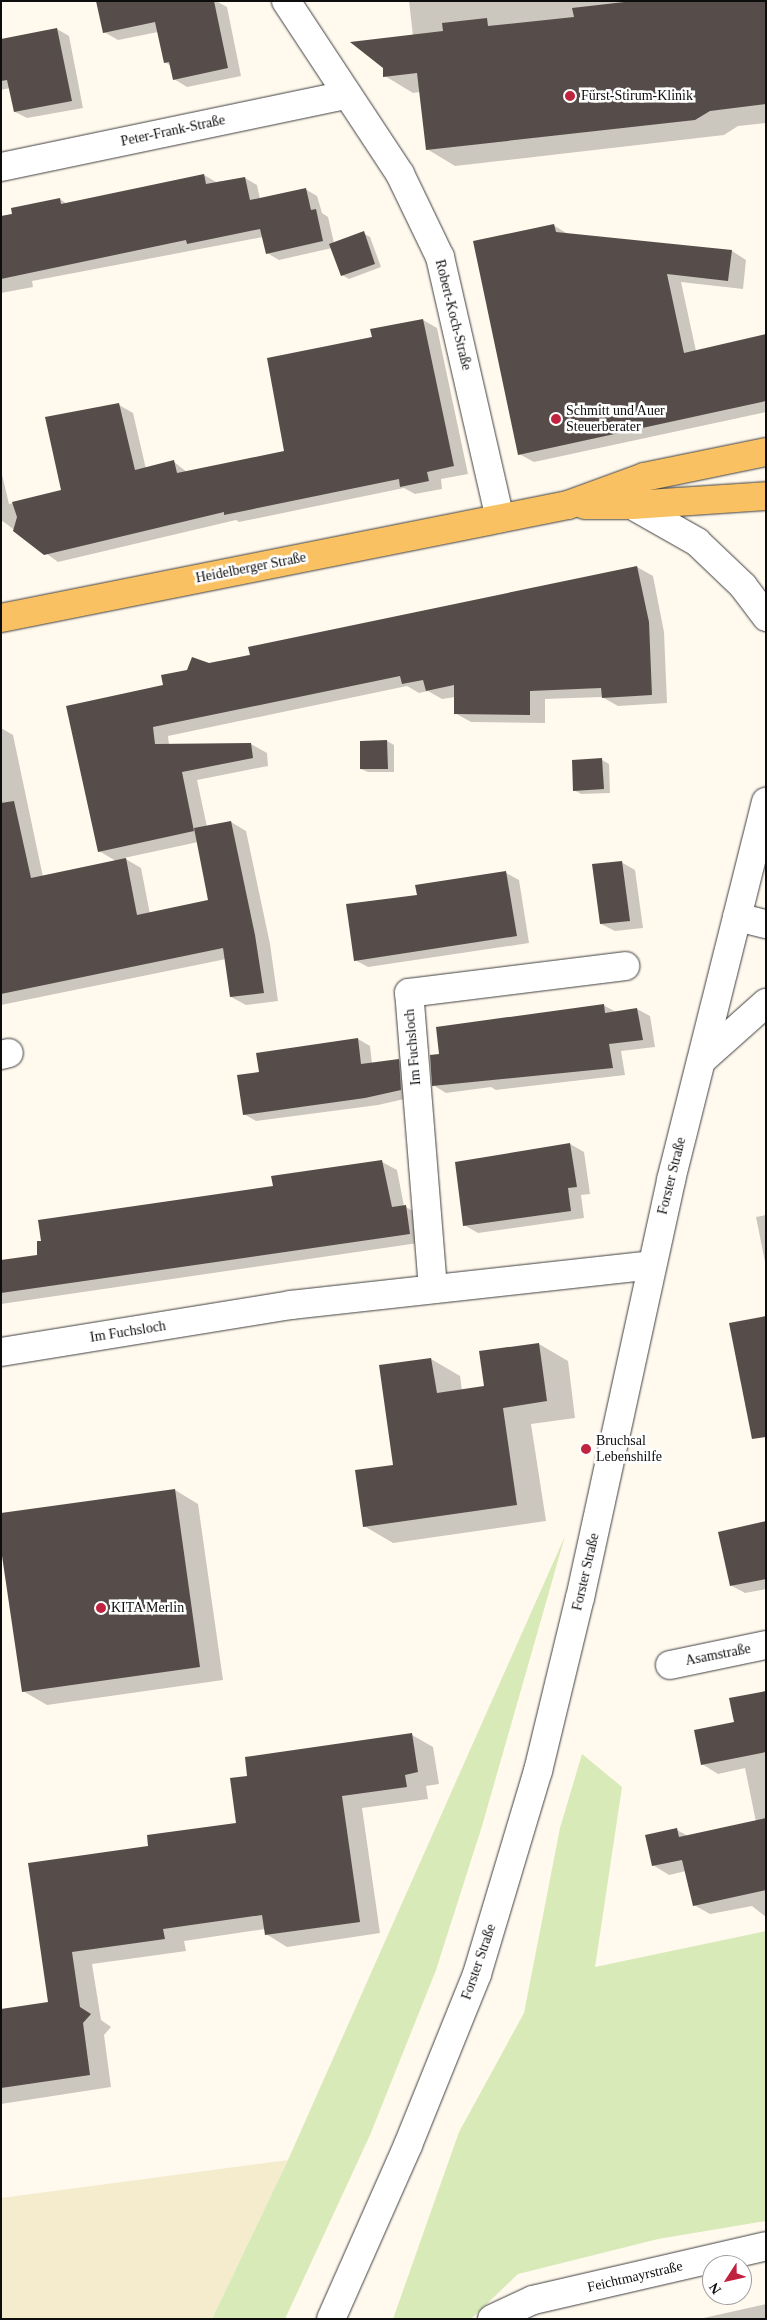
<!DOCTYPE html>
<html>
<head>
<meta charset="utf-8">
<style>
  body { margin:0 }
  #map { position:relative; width:767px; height:2320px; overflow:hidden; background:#fff9ee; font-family:"Times New Roman",serif }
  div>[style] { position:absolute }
  .farmland>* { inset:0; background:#f5ecce }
  .green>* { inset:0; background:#d8eab7 }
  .shadow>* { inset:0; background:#0003 }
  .building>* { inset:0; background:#564d4a }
  .roads { filter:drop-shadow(0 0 1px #404040) drop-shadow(0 0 1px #404040) }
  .minor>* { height:28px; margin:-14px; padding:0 14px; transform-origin:14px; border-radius:14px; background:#fff }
  .major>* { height:28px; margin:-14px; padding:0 14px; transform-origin:14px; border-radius:14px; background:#fac163 }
  .dots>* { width:14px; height:14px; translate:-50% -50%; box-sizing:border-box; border:2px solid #fff; border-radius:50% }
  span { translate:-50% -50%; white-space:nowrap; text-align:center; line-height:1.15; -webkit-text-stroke:5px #fff; paint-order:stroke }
  .poi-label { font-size:14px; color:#0d0d0d }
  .left { translate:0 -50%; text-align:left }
  .street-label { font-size:14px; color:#0d0d0d }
  .frame { position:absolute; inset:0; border:2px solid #0d0d0d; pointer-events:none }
  .north { position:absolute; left:702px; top:2255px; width:50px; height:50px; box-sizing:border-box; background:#fff; border:1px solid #9e9e9e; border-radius:50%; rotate:235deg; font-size:14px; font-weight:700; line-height:20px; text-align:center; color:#0d0d0d }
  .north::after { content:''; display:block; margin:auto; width:18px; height:22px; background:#c02340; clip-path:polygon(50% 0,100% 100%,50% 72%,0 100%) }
</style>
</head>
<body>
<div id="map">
  <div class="farmland">
    <div style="clip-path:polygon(288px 2160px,212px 2319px,1px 2319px,1px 2198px)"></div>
  </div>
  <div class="green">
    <div style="clip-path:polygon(565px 1536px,482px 1826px,436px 1970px,370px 2135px,285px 2319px,212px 2319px,288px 2160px)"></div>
    <div style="clip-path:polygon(582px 1754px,622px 1787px,595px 1967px,766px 1931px,766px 2221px,658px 2239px,518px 2274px,471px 2319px,393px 2319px,459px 2132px,524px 2013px,560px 1828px)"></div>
  </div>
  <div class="shadow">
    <div style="clip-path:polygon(204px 1px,216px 1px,227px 7px,241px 76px,187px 87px,174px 79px,171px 66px,165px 62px,158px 32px,118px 40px,104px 32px)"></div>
    <div style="clip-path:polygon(409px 1px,766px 1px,766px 123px,738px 126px,724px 135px,455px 166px,427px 149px,420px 92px,413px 93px,385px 76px,413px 36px)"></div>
    <div style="clip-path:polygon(57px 29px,69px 36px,83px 108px,27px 118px,15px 112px,10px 88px,1px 90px,1px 40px)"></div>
    <div style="clip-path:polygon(204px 175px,216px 182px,245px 178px,257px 185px,260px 199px,305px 189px,317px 196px,322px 213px,328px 217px,334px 243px,363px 233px,370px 237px,381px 267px,349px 279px,342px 275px,332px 248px,279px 260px,267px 253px,263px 237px,32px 281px,33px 287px,1px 293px,1px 217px,60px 199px,67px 204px)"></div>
    <div style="clip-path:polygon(553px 225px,568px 234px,732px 251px,746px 260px,743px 289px,681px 282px,696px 351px,766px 336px,766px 412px,534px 462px,519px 454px)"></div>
    <div style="clip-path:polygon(423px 320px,437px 328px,468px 474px,441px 479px,442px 489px,415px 494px,404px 488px,239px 522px,236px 520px,58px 562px,1px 520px,1px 470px,9px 504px,63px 491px,47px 418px,119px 405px,133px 413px,146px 469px,173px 461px,188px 473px,286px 452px,373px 338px)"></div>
    <div style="clip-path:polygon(evenodd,637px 567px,653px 576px,664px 632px,667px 703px,618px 706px,602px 697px,545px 699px,545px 723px,471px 722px,455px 713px,455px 697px,442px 699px,428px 691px,419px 693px,407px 686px,168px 736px,169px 745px,251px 744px,267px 753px,268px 766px,197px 780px,207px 827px,231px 822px,246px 831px,270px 944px,278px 1001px,246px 1005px,231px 997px,226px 959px,1px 1005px,1px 728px,13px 735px,43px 877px,116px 861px,99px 851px,165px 686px,209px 664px,637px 567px,198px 842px,209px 901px,150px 914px,141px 868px,124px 858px,198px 842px)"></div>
    <div style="clip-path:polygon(387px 741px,394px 745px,394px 772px,368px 772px,361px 769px)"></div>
    <div style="clip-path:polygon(602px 760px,609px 764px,610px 793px,581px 794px,574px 790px)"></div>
    <div style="clip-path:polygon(621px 862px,635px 870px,643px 928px,615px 931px,601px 924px)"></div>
    <div style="clip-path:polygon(506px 873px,519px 880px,529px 943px,368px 967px,355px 960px,418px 896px)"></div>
    <div style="clip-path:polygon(603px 1005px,616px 1012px,637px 1009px,650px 1016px,655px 1047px,621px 1051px,625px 1075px,496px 1090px,491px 1087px,446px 1093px,433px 1085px,441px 1055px)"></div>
    <div style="clip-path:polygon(358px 1039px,370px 1046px,372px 1064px,398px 1060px,410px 1067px,413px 1097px,378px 1105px,256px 1121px,244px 1114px,261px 1073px)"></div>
    <div style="clip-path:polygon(570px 1144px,584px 1152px,590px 1194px,581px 1195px,584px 1218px,478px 1233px,464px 1225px,456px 1163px)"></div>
    <div style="clip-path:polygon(382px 1162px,397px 1170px,404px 1206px,420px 1215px,425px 1242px,1px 1304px,1px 1261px,38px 1256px,274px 1187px)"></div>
    <div style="clip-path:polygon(766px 1215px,766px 1267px,756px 1217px)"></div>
    <div style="clip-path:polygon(539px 1344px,568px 1361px,575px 1418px,531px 1424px,546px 1521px,393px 1543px,364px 1526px,394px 1466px,431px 1359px,460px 1376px,462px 1391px,485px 1387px)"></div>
    <div style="clip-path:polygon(175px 1490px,198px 1504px,223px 1680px,47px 1705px,23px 1691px)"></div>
    <div style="clip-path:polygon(766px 1523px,766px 1589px,745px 1593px,732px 1586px)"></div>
    <div style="clip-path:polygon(766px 1692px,766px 1917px,752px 1906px,710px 1914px,694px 1905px,686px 1871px,669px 1875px,653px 1865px,677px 1830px,688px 1836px,756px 1822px,745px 1768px,718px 1774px,702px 1764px)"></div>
    <div style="clip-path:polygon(412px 1735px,433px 1747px,439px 1784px,426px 1786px,428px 1799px,362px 1808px,380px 1933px,287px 1947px,266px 1934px,265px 1929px,184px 1941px,186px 1951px,92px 1964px,101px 2020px,111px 2027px,104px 2035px,111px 2087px,1px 2104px,1px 2010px,49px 2003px,30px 1864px,150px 1848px,238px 1824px,249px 1777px)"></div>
    <div style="clip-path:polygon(766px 2304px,766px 2319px,699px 2319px)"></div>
  </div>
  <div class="building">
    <div style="clip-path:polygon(96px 1px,214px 1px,228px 68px,173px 80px,169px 62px,164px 63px,155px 22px,103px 33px)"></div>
    <div style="clip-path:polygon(633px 1px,766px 1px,766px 104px,710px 111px,695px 120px,426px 150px,417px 73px,383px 77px,383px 68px,350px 42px,443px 31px,442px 23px,487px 18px,488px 26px,574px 17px,572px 8px)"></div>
    <div style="clip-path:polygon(57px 28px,72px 101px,14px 112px,7px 80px,1px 81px,1px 39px)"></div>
    <div style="clip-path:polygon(204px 174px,206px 184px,245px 177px,250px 200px,306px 188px,311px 210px,316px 209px,323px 241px,266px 254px,260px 229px,187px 244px,186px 240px,1px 279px,1px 216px,12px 214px,11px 208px,60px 198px,61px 204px)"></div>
    <div style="clip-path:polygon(554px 224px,556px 232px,732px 250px,728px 281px,667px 274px,684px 353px,766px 334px,766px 401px,518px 455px,473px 241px)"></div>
    <div style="clip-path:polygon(364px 231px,375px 264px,341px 276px,329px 244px)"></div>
    <div style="clip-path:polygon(423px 319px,454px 466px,427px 472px,429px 481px,400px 487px,399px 479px,224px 515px,224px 512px,44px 555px,13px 531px,17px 517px,12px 502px,61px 490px,45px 417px,119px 403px,135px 470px,174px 460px,177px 473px,284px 451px,267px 358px,372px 337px,370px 329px)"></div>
    <div style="clip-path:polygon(637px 566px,649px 622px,652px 695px,602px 698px,601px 688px,530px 691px,530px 715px,454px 714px,454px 685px,426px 691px,423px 680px,402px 684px,400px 676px,153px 727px,155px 744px,251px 743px,253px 758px,182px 772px,194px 831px,98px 852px,66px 706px,163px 685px,161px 675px,187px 670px,192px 657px,209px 663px,250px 655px,248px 647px)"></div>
    <div style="clip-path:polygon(387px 740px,388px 769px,360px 769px,360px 741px)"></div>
    <div style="clip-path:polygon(602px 758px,604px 789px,573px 791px,572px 760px)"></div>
    <div style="clip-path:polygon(14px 801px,31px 878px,126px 858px,137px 915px,208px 900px,194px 828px,231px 821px,255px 935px,264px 993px,230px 997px,223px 948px,1px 994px,1px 803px)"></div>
    <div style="clip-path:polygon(622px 861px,630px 921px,600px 924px,592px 864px)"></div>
    <div style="clip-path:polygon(506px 871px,517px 936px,354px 961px,346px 904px,417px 895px,415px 885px)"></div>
    <div style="clip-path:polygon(604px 1004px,605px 1013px,637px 1008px,643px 1040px,609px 1044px,613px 1068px,432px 1086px,430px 1055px,439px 1054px,436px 1027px)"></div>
    <div style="clip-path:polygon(358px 1038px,361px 1064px,399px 1059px,401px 1090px,365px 1098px,243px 1115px,237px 1075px,259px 1072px,256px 1053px)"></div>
    <div style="clip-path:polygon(570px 1143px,577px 1187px,568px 1188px,571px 1211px,463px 1226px,455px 1162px)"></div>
    <div style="clip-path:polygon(382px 1160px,392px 1207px,406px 1205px,410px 1234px,1px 1293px,1px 1260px,37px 1255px,37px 1241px,41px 1241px,38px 1220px,273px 1186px,271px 1176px)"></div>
    <div style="clip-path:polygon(766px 1316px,766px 1437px,752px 1439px,729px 1323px)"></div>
    <div style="clip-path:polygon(539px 1343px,547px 1401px,503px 1408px,517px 1505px,363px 1527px,355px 1470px,393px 1465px,379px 1365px,431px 1358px,437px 1393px,484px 1386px,479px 1351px)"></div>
    <div style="clip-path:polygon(175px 1489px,200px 1667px,22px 1692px,1px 1549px,1px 1513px)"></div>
    <div style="clip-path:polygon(766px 1521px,766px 1579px,730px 1586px,718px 1532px)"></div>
    <div style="clip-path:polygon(766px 1691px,766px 1752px,701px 1765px,694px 1730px,734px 1722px,729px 1698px)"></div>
    <div style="clip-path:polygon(412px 1733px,418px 1772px,405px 1775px,407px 1787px,342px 1796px,360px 1922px,265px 1935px,262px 1915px,163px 1929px,165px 1939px,72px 1952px,80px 2007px,91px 2014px,83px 2023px,90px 2075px,1px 2088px,1px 2009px,48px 2002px,28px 1863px,148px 1846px,147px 1835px,236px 1823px,230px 1778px,247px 1776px,245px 1757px)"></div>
    <div style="clip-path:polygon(766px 1818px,766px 1890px,693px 1906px,682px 1860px,652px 1866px,645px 1835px,677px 1828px,679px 1837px)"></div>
  </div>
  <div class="roads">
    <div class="minor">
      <div style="left:286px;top:1px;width:207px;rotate:56.6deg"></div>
      <div style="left:400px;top:174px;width:92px;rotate:64.3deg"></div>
      <div style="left:440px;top:257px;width:268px;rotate:77.1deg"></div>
      <div style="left:1px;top:167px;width:351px;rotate:-11.8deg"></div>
      <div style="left:632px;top:505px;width:75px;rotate:29.6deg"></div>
      <div style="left:697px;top:542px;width:64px;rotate:43.7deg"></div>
      <div style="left:743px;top:586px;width:39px;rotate:53deg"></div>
      <div style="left:737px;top:917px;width:30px;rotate:14deg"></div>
      <div style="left:1px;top:1055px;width:8px;rotate:-14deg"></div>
      <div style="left:702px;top:1060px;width:86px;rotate:-41.7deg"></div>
      <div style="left:433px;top:1289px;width:297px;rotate:-94.6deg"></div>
      <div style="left:409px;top:993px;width:218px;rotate:-7.1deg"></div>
      <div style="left:1px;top:1352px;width:294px;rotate:-9.2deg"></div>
      <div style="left:291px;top:1305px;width:362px;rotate:-6.3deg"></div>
      <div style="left:670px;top:1665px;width:98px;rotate:-11.8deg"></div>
      <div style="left:331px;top:2319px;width:190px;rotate:-66.1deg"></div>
      <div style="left:408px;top:2145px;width:184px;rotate:-68deg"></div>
      <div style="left:477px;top:1974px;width:212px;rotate:-73.3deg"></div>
      <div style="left:538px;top:1771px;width:178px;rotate:-76.4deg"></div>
      <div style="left:580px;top:1598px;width:428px;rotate:-77.7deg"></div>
      <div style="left:671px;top:1180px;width:390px;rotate:-75.9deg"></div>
      <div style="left:492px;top:2319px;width:45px;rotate:-24.9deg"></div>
      <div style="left:533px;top:2300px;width:239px;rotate:-13deg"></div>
    </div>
    <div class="major">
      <div style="left:585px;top:505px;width:47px"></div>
      <div style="left:632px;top:505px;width:134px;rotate:-3.8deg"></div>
      <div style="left:1px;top:618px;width:578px;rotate:-11.27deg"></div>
      <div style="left:568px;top:505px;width:81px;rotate:-20.2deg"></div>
      <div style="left:644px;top:477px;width:125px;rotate:-11.6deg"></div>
    </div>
  </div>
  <div class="dots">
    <div style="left:570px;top:96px;background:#c02340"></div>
    <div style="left:556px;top:419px;background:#c02340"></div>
    <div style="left:586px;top:1449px;background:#c02340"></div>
    <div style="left:101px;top:1608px;background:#c02340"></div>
  </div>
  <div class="poi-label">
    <span class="left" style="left:581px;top:96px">Fürst-Stirum-Klinik</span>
    <span class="left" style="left:566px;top:419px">Schmitt und Auer<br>Steuerberater</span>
    <span class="left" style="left:596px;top:1449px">Bruchsal<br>Lebenshilfe</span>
    <span class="left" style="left:111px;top:1608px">KITA Merlin</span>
  </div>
  <div class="street-label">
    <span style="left:173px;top:131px;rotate:-12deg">Peter-Frank-Straße</span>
    <span style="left:453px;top:315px;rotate:76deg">Robert-Koch-Straße</span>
    <span style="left:251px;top:568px;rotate:-11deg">Heidelberger Straße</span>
    <span style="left:413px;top:1047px;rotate:-95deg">Im Fuchsloch</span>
    <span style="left:672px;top:1176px;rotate:-76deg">Forster Straße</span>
    <span style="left:128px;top:1332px;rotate:-9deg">Im Fuchsloch</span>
    <span style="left:586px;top:1572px;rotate:-77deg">Forster Straße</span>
    <span style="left:718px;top:1655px;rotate:-11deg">Asamstraße</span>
    <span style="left:479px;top:1962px;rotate:-71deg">Forster Straße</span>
    <span style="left:635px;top:2277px;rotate:-13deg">Feichtmayrstraße</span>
  </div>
  <div class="frame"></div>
  <div class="north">N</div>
</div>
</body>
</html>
